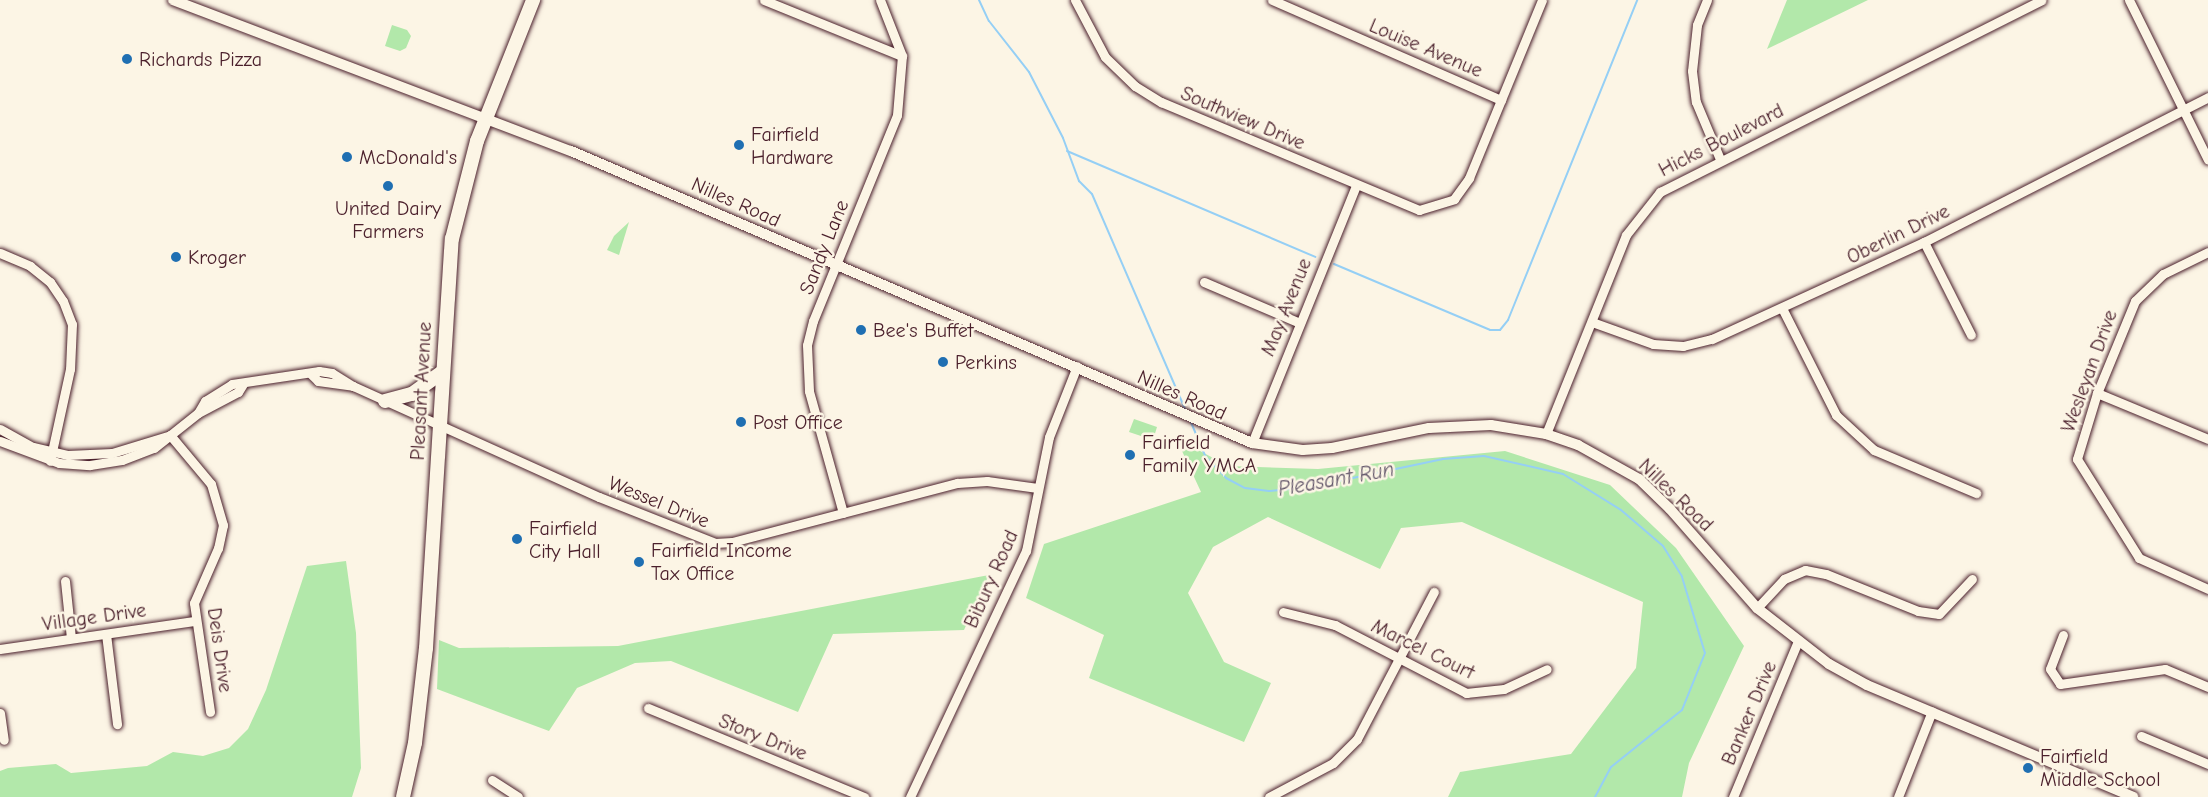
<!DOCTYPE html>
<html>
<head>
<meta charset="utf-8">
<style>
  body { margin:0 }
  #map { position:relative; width:2208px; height:797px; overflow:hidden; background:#fcf5e5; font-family:"Comic Neue",sans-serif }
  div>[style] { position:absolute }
  .green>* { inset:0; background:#b2e8aa }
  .stream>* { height:2px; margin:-1px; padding:0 1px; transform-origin:1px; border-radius:1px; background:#95cff5 }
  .roads { filter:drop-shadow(0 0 2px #4a1f2b) drop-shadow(0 0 2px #4a1f2b) }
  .minor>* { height:9px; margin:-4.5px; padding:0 4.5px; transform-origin:4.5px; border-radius:4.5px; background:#fcf5e5 }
  .tertiary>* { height:10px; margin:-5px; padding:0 5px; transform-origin:5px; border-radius:5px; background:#fcf5e5 }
  .primary>* { height:14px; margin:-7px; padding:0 7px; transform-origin:7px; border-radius:7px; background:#fcf5e5 }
  .dots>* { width:16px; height:16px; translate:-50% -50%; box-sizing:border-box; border:3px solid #fcf5e5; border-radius:50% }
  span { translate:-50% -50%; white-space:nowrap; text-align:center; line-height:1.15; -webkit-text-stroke:5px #fcf5e5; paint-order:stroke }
  .street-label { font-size:20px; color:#4a1f2b }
  .poi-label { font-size:20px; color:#4a1f2b }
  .left { translate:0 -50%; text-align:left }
  .water-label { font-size:21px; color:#605468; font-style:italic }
</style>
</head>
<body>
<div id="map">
  <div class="green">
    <div style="clip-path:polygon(1787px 0,1868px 0,1767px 49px)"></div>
    <div style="clip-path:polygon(392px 25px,407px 30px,411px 36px,406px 48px,400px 51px,385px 46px)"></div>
    <div style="clip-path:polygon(629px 222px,619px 255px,607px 250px,614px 236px)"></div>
    <div style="clip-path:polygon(1134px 419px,1157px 427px,1153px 440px,1129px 432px)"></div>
    <div style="clip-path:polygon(1176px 438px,1228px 466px,1318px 469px,1505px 451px,1610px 485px,1676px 548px,1744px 646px,1689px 763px,1682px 797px,1448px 797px,1460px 772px,1571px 754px,1636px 668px,1643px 602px,1462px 522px,1401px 528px,1380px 569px,1268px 517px,1213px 547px,1188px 593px,1224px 662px,1271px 683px,1244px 742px,1089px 678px,1104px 635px,1026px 598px,1044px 544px,1201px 492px)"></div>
    <div style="clip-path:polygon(346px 561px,356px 633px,361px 768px,352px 797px,0 797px,0 771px,8px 768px,56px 764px,71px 773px,147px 766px,173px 752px,203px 756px,229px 748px,248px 729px,266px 690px,307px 566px)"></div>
    <div style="clip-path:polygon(989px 575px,964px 630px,833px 634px,798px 712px,671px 661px,635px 663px,577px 688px,549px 731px,437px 689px,439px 640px,459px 648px,618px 646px)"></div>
  </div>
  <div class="stream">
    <div style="left:979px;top:0;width:23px;rotate:65deg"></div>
    <div style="left:989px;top:21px;width:65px;rotate:51.9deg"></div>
    <div style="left:1029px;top:72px;width:74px;rotate:62.7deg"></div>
    <div style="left:1063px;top:138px;width:46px;rotate:69.6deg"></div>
    <div style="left:1079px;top:181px;width:18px;rotate:45deg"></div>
    <div style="left:1092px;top:194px;width:234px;rotate:66.6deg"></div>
    <div style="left:1067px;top:151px;width:270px;rotate:23.1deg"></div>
    <div style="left:1334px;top:264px;width:169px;rotate:22.9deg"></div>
    <div style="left:1490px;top:330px;width:10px"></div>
    <div style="left:1500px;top:330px;width:13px;rotate:-51deg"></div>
    <div style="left:1508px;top:320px;width:345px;rotate:-68deg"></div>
    <div style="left:1190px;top:420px;width:39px;rotate:67deg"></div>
    <div style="left:1205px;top:456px;width:30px;rotate:46deg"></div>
    <div style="left:1226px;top:478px;width:21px;rotate:28deg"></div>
    <div style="left:1245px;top:488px;width:24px;rotate:7deg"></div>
    <div style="left:1269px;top:491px;width:41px;rotate:-5.6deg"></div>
    <div style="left:1310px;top:487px;width:136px;rotate:-11.9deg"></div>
    <div style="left:1443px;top:459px;width:41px;rotate:-4.2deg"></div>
    <div style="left:1484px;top:456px;width:81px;rotate:12.8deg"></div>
    <div style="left:1563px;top:474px;width:68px;rotate:31.8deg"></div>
    <div style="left:1621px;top:510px;width:55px;rotate:40.6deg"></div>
    <div style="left:1663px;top:546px;width:36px;rotate:58deg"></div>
    <div style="left:1682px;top:577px;width:79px;rotate:73.2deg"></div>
    <div style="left:1705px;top:653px;width:61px;rotate:112deg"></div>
    <div style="left:1682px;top:710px;width:91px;rotate:141.2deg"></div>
    <div style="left:1611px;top:767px;width:34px;rotate:118deg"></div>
  </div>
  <div class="roads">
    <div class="minor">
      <div style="left:764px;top:0;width:149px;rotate:22.1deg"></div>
      <div style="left:1075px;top:0;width:64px;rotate:62.2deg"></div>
      <div style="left:1105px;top:57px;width:42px;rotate:44deg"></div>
      <div style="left:1135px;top:86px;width:31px;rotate:32deg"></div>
      <div style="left:1161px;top:102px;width:280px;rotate:22.7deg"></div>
      <div style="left:1419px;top:210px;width:37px;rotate:-17deg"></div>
      <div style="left:1454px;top:199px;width:26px;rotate:-54deg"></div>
      <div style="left:1469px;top:178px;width:192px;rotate:-67.7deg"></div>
      <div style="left:1272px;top:0;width:250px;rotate:23.6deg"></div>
      <div style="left:1707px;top:0;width:27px;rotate:112deg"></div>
      <div style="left:1697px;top:25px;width:46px;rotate:96.2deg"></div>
      <div style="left:1692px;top:71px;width:31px;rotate:83deg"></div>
      <div style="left:1696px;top:102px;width:62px;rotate:67.2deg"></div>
      <div style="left:2129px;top:0;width:178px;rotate:63.7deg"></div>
      <div style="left:1924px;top:242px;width:104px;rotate:63.2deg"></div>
      <div style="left:2208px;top:252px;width:50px;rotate:153.9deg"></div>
      <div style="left:2163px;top:274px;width:39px;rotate:136deg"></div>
      <div style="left:2135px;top:301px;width:100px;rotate:112.4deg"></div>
      <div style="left:2097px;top:393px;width:69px;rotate:106.9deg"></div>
      <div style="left:2077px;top:459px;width:117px;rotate:57.9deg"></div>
      <div style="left:2139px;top:558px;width:76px;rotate:24.2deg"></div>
      <div style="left:0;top:253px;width:33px;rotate:23deg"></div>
      <div style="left:30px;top:266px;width:26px;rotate:39deg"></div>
      <div style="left:50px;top:282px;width:23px;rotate:56deg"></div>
      <div style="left:63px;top:301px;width:25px;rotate:69deg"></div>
      <div style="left:72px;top:324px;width:45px;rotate:92.5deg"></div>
      <div style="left:70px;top:369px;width:94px;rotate:102.3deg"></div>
      <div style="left:1204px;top:282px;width:102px;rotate:23.1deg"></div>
      <div style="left:1783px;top:310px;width:118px;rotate:63.2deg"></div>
      <div style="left:1836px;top:415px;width:52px;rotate:42.6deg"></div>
      <div style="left:1874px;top:450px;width:111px;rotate:22.9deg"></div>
      <div style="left:1592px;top:322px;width:65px;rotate:19.8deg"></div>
      <div style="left:1653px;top:344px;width:30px;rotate:4deg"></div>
      <div style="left:1683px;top:346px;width:30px;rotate:-14deg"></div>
      <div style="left:1712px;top:339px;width:233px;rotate:-24.6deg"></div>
      <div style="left:1924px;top:242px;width:319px;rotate:-27deg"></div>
      <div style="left:311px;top:374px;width:10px;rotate:45deg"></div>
      <div style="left:318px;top:381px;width:35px;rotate:8deg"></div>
      <div style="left:2097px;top:393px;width:120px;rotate:22.5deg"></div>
      <div style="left:198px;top:413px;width:14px;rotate:-60deg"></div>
      <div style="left:205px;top:401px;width:32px;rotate:-32deg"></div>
      <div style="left:232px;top:384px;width:88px;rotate:-8.5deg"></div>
      <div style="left:319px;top:371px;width:13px;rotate:9deg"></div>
      <div style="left:332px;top:373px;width:25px;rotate:32deg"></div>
      <div style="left:353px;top:386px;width:270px;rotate:24.3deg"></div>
      <div style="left:599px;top:497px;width:125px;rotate:21.6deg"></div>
      <div style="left:715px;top:543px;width:17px;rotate:-3deg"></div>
      <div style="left:732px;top:542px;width:233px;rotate:-14.7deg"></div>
      <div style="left:957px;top:483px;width:30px;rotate:-4deg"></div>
      <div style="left:987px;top:481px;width:51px;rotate:7.8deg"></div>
      <div style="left:0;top:429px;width:38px;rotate:29deg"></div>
      <div style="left:33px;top:447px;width:36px;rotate:13deg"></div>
      <div style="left:68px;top:455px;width:44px;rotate:-2.6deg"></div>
      <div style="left:112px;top:453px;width:59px;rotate:-16.9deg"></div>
      <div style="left:1546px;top:434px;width:214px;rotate:-68.1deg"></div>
      <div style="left:1626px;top:235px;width:55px;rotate:-51.7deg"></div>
      <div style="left:1660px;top:192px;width:427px;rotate:-26.7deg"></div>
      <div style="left:170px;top:435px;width:64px;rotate:50.1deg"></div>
      <div style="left:211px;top:484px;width:43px;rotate:73.7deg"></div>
      <div style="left:223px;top:525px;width:24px;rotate:102deg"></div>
      <div style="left:218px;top:548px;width:60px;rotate:113.6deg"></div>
      <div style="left:194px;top:603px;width:110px;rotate:81.6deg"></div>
      <div style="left:0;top:441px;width:63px;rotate:20.4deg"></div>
      <div style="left:59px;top:463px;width:31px;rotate:4deg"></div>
      <div style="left:90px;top:465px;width:32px;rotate:-9deg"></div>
      <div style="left:122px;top:460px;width:34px;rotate:-21deg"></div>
      <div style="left:154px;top:448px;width:56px;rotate:-38.5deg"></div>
      <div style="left:198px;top:413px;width:45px;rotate:-27.7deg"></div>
      <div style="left:238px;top:392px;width:9px;rotate:-58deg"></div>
      <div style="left:1252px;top:443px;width:277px;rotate:-68deg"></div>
      <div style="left:843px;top:513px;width:127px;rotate:-105.6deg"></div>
      <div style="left:809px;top:391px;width:46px;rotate:-92.5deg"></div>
      <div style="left:807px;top:345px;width:25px;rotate:-76deg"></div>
      <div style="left:813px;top:321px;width:222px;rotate:-67.8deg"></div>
      <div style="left:897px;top:115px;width:59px;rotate:-85.2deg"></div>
      <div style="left:902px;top:56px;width:60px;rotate:-111.4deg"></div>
      <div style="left:65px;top:581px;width:57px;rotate:84deg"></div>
      <div style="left:1757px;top:608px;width:40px;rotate:-47deg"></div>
      <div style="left:1784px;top:579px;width:23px;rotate:-23deg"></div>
      <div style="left:1805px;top:570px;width:21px;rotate:11deg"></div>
      <div style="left:1826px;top:574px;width:99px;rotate:21.9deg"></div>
      <div style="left:1918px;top:611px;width:21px;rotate:8deg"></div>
      <div style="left:1939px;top:614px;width:48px;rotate:-46.7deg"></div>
      <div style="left:1283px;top:612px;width:54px;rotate:14deg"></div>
      <div style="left:1335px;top:625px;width:148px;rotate:27.4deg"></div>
      <div style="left:1466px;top:693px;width:38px;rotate:-6deg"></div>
      <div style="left:1504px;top:689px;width:47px;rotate:-24.9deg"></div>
      <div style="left:106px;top:634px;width:91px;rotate:83deg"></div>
      <div style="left:2063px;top:635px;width:36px;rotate:111deg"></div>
      <div style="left:2050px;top:669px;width:18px;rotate:56deg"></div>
      <div style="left:2060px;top:684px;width:106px;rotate:-8.1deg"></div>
      <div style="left:2165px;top:669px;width:47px;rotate:22.7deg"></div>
      <div style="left:0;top:649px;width:196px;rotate:-8.2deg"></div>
      <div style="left:648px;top:708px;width:234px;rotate:22.4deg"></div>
      <div style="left:0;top:713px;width:27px;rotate:82deg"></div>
      <div style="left:2141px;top:736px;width:73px;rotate:22.7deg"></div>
      <div style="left:492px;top:780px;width:31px;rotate:33deg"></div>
      <div style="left:910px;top:797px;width:272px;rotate:-64.8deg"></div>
      <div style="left:1026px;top:551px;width:116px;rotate:-78.6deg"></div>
      <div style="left:1049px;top:437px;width:76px;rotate:-68.5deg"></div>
      <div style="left:1269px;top:797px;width:72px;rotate:-28deg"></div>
      <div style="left:1333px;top:763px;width:34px;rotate:-45deg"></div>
      <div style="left:1357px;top:739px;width:166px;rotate:-62.4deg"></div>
      <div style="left:1733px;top:797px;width:167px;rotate:-67.4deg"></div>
      <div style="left:1898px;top:797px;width:92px;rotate:-68.4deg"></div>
    </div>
    <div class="tertiary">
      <div style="left:173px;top:0;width:426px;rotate:20.8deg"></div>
      <div style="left:571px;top:151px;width:741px;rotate:23.21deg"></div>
      <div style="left:1252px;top:443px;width:51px;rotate:7.8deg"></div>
      <div style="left:1303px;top:450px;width:29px;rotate:-4deg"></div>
      <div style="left:1332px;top:448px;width:99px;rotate:-11.7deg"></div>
      <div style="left:1429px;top:428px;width:62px;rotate:-2.8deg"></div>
      <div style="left:1491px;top:425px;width:56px;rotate:9.3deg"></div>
      <div style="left:1546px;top:434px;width:34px;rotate:19deg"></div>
      <div style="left:1578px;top:445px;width:70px;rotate:29.1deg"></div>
      <div style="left:1639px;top:479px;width:43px;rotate:44.1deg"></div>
      <div style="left:1670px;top:509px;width:132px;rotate:48.7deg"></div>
      <div style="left:1757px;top:608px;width:91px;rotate:37.9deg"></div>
      <div style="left:1829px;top:664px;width:43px;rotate:28.9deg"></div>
      <div style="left:1867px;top:685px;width:289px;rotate:22.8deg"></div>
    </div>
    <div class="primary">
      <div style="left:385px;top:401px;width:28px;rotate:-15deg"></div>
      <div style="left:412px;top:394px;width:37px;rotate:-36deg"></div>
      <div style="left:403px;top:797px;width:55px;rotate:-77.5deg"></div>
      <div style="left:415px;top:743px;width:96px;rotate:-83.4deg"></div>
      <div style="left:426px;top:648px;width:410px;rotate:-86.4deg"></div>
      <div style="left:452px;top:239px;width:101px;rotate:-75.7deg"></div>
      <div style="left:477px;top:141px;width:152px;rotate:-68.3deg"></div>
    </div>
  </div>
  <div class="dots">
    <div style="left:127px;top:59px;background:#1f6fb2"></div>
    <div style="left:739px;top:145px;background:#1f6fb2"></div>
    <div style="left:347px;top:157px;background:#1f6fb2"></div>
    <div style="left:388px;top:186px;background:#1f6fb2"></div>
    <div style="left:176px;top:257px;background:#1f6fb2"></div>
    <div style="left:861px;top:330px;background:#1f6fb2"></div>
    <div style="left:943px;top:362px;background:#1f6fb2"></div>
    <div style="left:741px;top:422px;background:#1f6fb2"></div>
    <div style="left:1130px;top:455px;background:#1f6fb2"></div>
    <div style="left:517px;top:539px;background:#1f6fb2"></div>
    <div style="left:639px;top:562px;background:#1f6fb2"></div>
    <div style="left:2028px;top:768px;background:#1f6fb2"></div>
  </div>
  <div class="street-label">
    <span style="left:1426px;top:48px;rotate:23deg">Louise Avenue</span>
    <span style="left:1243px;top:118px;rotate:23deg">Southview Drive</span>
    <span style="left:1721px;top:140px;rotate:-27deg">Hicks Boulevard</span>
    <span style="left:736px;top:202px;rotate:24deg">Nilles Road</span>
    <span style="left:1898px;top:234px;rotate:-26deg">Oberlin Drive</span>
    <span style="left:824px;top:247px;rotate:-68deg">Sandy Lane</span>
    <span style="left:1286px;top:307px;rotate:-68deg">May Avenue</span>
    <span style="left:2089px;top:371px;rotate:-70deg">Wesleyan Drive</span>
    <span style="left:421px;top:391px;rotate:-87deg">Pleasant Avenue</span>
    <span style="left:1182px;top:395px;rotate:24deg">Nilles Road</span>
    <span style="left:1676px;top:495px;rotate:44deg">Nilles Road</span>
    <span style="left:659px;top:502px;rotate:22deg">Wessel Drive</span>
    <span style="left:991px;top:579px;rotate:-66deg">Bibury Road</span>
    <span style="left:94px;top:617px;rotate:-8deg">Village Drive</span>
    <span style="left:1423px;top:649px;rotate:26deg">Marcel Court</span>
    <span style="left:220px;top:650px;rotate:82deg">Deis Drive</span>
    <span style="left:1749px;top:713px;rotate:-67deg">Banker Drive</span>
    <span style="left:763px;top:737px;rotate:22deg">Story Drive</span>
  </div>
  <div class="poi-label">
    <span class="left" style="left:139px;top:59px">Richards Pizza</span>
    <span class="left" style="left:751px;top:146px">Fairfield<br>Hardware</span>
    <span class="left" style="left:359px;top:157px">McDonald's</span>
    <span style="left:388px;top:220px">United Dairy<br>Farmers</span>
    <span class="left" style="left:188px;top:257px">Kroger</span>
    <span class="left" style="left:873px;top:330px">Bee's Buffet</span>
    <span class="left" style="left:955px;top:362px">Perkins</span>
    <span class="left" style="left:753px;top:422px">Post Office</span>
    <span class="left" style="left:1142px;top:454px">Fairfield<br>Family YMCA</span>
    <span class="left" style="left:529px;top:540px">Fairfield<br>City Hall</span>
    <span class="left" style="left:651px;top:562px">Fairfield Income<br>Tax Office</span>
    <span class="left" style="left:2040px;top:768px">Fairfield<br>Middle School</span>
  </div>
  <div class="water-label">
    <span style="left:1336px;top:479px;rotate:-10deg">Pleasant Run</span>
  </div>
</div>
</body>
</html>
